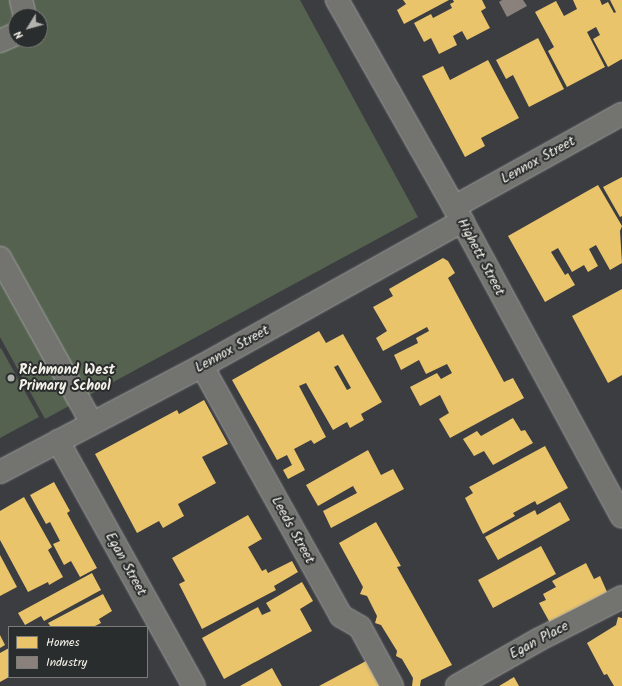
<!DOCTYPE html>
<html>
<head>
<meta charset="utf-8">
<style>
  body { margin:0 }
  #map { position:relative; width:622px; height:686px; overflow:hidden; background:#3c3d40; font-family:Kalam,sans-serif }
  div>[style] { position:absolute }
  .green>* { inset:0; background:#54624f }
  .homes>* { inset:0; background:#e9c46a }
  .industry>* { inset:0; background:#8a817c }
  .roads { filter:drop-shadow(0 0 1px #9f9f9f) drop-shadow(0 0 1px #9f9f9f) }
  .minor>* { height:22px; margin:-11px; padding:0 11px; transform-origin:11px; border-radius:11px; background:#737370 }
  .tertiary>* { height:22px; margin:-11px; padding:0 11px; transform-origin:11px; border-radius:11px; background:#737370 }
  .dots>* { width:11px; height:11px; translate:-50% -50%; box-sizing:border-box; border:2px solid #2a2d2e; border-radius:50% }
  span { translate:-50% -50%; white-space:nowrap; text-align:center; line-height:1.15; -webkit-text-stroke:4px #2a2d2e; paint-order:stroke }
  .street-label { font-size:14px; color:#f4f1e8 }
  .poi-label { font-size:14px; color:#f4f1e8; font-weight:700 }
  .left { translate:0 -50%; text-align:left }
  .legend { position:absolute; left:8px; top:626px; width:140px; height:52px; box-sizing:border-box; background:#2a2d2e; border:1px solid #7b7b78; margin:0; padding:5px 7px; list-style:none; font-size:12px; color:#f4f1e8 }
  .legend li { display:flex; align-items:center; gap:8px; height:20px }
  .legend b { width:20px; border:1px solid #7b7b78 }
  .north { position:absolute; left:8px; top:8px; width:40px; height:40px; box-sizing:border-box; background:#2a2d2e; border:1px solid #7b7b78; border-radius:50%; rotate:233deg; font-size:11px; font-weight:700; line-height:16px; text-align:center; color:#f4f1e8 }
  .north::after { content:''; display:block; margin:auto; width:14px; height:18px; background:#b4b2ad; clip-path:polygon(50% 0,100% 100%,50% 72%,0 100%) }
</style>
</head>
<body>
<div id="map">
  <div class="green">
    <div style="clip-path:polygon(evenodd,0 0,300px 0,418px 217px,45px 419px,0 337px,0 0,16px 16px,40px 16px,40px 40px,16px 40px,16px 16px)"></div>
    <div style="clip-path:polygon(1px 348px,39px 417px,0 438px,0 349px)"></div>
  </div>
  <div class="homes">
    <div style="clip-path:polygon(403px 0,449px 0,404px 24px,397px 10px,406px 4px)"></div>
    <div style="clip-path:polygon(453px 0,482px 0,486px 8px,481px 11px,490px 28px,467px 40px,462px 31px,453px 36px,457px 45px,439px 54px,431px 38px,424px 42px,414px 23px,431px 14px,433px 18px,452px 8px,450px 4px,454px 2px)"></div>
    <div style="clip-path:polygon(573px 0,600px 0,602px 5px,608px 2px,614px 13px,616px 12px,610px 0,622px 0,622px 59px,608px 67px,593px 39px,600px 35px,596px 27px,587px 32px,605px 67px,567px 87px,548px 51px,554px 47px,535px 12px,556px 1px,564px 16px,577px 9px)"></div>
    <div style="clip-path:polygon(538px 38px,564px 89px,529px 107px,513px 75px,506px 79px,496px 60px)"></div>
    <div style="clip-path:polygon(488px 60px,519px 118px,481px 138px,485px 146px,465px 157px,422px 76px,443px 66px,450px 80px)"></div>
    <div style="clip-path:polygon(622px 177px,622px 216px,620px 217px,603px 187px)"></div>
    <div style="clip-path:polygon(598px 185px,622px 226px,620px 231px,622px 263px,610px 270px,596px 245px,589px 249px,598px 266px,588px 272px,584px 265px,572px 272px,558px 248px,551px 252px,565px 275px,568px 273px,575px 285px,545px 302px,508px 236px)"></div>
    <div style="clip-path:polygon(443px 258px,448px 261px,455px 273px,448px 278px,504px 382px,513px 378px,524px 398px,450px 438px,439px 419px,449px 413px,440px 395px,420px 406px,410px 387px,437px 373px,441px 379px,452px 373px,447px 364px,426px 374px,419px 360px,401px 370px,394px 355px,418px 343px,416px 338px,429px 331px,427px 327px,383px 351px,376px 338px,387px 331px,373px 307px,393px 296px,389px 289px)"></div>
    <div style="clip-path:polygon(622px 289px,622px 375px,608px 383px,572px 316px)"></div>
    <div style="clip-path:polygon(evenodd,319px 331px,326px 343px,343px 334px,382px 402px,361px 414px,364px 420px,350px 428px,347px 422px,333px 430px,306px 383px,299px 386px,326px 437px,314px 444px,311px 440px,294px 449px,305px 470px,288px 479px,283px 470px,292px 465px,287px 455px,277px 460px,232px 380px,319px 331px,338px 365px,351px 388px,347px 390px,334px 367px,338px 365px)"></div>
    <div style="clip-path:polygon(204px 400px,228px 444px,202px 457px,216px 483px,178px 504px,184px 516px,163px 528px,159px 521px,137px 533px,95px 454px,177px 410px,179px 414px)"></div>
    <div style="clip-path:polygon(513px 418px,521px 431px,525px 430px,533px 443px,493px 465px,484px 451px,474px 456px,463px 439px,477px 431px,481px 436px)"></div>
    <div style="clip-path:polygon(545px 446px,568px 488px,537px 505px,535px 501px,513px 513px,515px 516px,483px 534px,465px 498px,473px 493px,469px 487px)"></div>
    <div style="clip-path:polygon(368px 450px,381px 475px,393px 469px,404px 489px,331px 528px,323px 511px,357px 493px,353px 486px,318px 506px,306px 485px)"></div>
    <div style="clip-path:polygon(54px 482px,70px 511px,67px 513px,97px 568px,80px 577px,71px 561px,64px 565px,53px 544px,60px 541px,50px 522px,46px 524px,30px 495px)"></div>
    <div style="clip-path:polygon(24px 497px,52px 547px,48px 550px,63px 577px,49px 585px,48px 582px,28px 592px,0 540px,0 511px)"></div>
    <div style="clip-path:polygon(560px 502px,570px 520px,498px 560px,485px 537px,535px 510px,537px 515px)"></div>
    <div style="clip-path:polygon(248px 515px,262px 539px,248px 547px,262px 571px,266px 569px,268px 573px,292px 561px,298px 572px,274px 586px,276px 590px,202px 629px,179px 584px,185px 581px,172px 558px)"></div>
    <div style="clip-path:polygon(376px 522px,401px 566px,397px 567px,452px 665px,421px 680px,420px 686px,412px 686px,413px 678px,402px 659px,396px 656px,397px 651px,381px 625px,375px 623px,377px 616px,367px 596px,360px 594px,363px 587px,339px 543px)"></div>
    <div style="clip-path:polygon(541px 546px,556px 574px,493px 608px,478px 580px)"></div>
    <div style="clip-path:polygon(0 555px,17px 587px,0 596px)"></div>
    <div style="clip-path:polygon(586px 563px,594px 579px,600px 576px,607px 592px,550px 623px,539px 603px,546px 600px,543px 594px,556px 587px,552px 581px)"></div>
    <div style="clip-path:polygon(92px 573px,101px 590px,44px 621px,41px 616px,25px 625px,18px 613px)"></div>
    <div style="clip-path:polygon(302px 582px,313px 601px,300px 609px,312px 631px,224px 679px,202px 638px,258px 607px,262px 615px,271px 611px,266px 603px)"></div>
    <div style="clip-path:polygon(103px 594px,112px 611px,99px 619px,101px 623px,93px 627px,51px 627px,48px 623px)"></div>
    <div style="clip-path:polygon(618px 617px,622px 618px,622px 686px,614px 686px,607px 674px,604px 675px,587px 643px,616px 625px)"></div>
    <div style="clip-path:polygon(0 635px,5px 645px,0 648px)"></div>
    <div style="clip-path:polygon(9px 648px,9px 677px,0 682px,0 653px)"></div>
    <div style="clip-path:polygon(366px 661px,380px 686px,319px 686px)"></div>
    <div style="clip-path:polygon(272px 668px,282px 686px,240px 686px)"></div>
    <div style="clip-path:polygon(514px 677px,519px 686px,499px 686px)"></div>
  </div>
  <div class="industry">
    <div style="clip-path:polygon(502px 0,523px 0,527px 6px,507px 17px,499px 2px)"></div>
  </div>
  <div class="roads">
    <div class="minor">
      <div style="left:21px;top:0;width:16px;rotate:76deg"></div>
      <div style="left:0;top:41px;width:17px;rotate:-24deg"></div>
      <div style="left:0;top:258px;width:189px;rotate:60.9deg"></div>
      <div style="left:202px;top:366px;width:286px;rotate:60.9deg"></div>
      <div style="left:341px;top:616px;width:22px;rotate:30deg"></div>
      <div style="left:360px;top:627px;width:67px;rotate:61.5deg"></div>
      <div style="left:58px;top:441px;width:280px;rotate:61deg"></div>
      <div style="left:457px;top:686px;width:93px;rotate:-29.6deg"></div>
      <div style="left:538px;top:640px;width:94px;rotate:-27.1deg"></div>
    </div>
    <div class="tertiary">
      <div style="left:337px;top:0;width:254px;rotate:60.5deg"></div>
      <div style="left:462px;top:221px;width:336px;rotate:61.6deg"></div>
      <div style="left:454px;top:207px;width:192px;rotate:-29deg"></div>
      <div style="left:0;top:472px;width:228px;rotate:-27.7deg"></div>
      <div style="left:202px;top:366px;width:298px;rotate:-29.1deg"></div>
    </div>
  </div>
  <div class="dots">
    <div style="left:11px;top:378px;background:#b4b2ad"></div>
  </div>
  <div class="street-label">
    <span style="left:538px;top:160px;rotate:-29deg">Lennox Street</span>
    <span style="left:481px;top:257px;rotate:62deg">Highett Street</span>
    <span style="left:232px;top:349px;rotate:-29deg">Lennox Street</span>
    <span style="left:293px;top:530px;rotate:61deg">Leeds Street</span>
    <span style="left:126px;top:564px;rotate:61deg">Egan Street</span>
    <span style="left:539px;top:640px;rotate:-28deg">Egan Place</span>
  </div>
  <div class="poi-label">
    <span class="left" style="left:19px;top:378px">Richmond West<br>Primary School</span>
  </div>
  <ul class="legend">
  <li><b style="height:11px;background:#e9c46a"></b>Homes</li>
  <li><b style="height:11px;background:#8a817c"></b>Industry</li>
  </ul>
  <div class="north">N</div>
</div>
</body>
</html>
